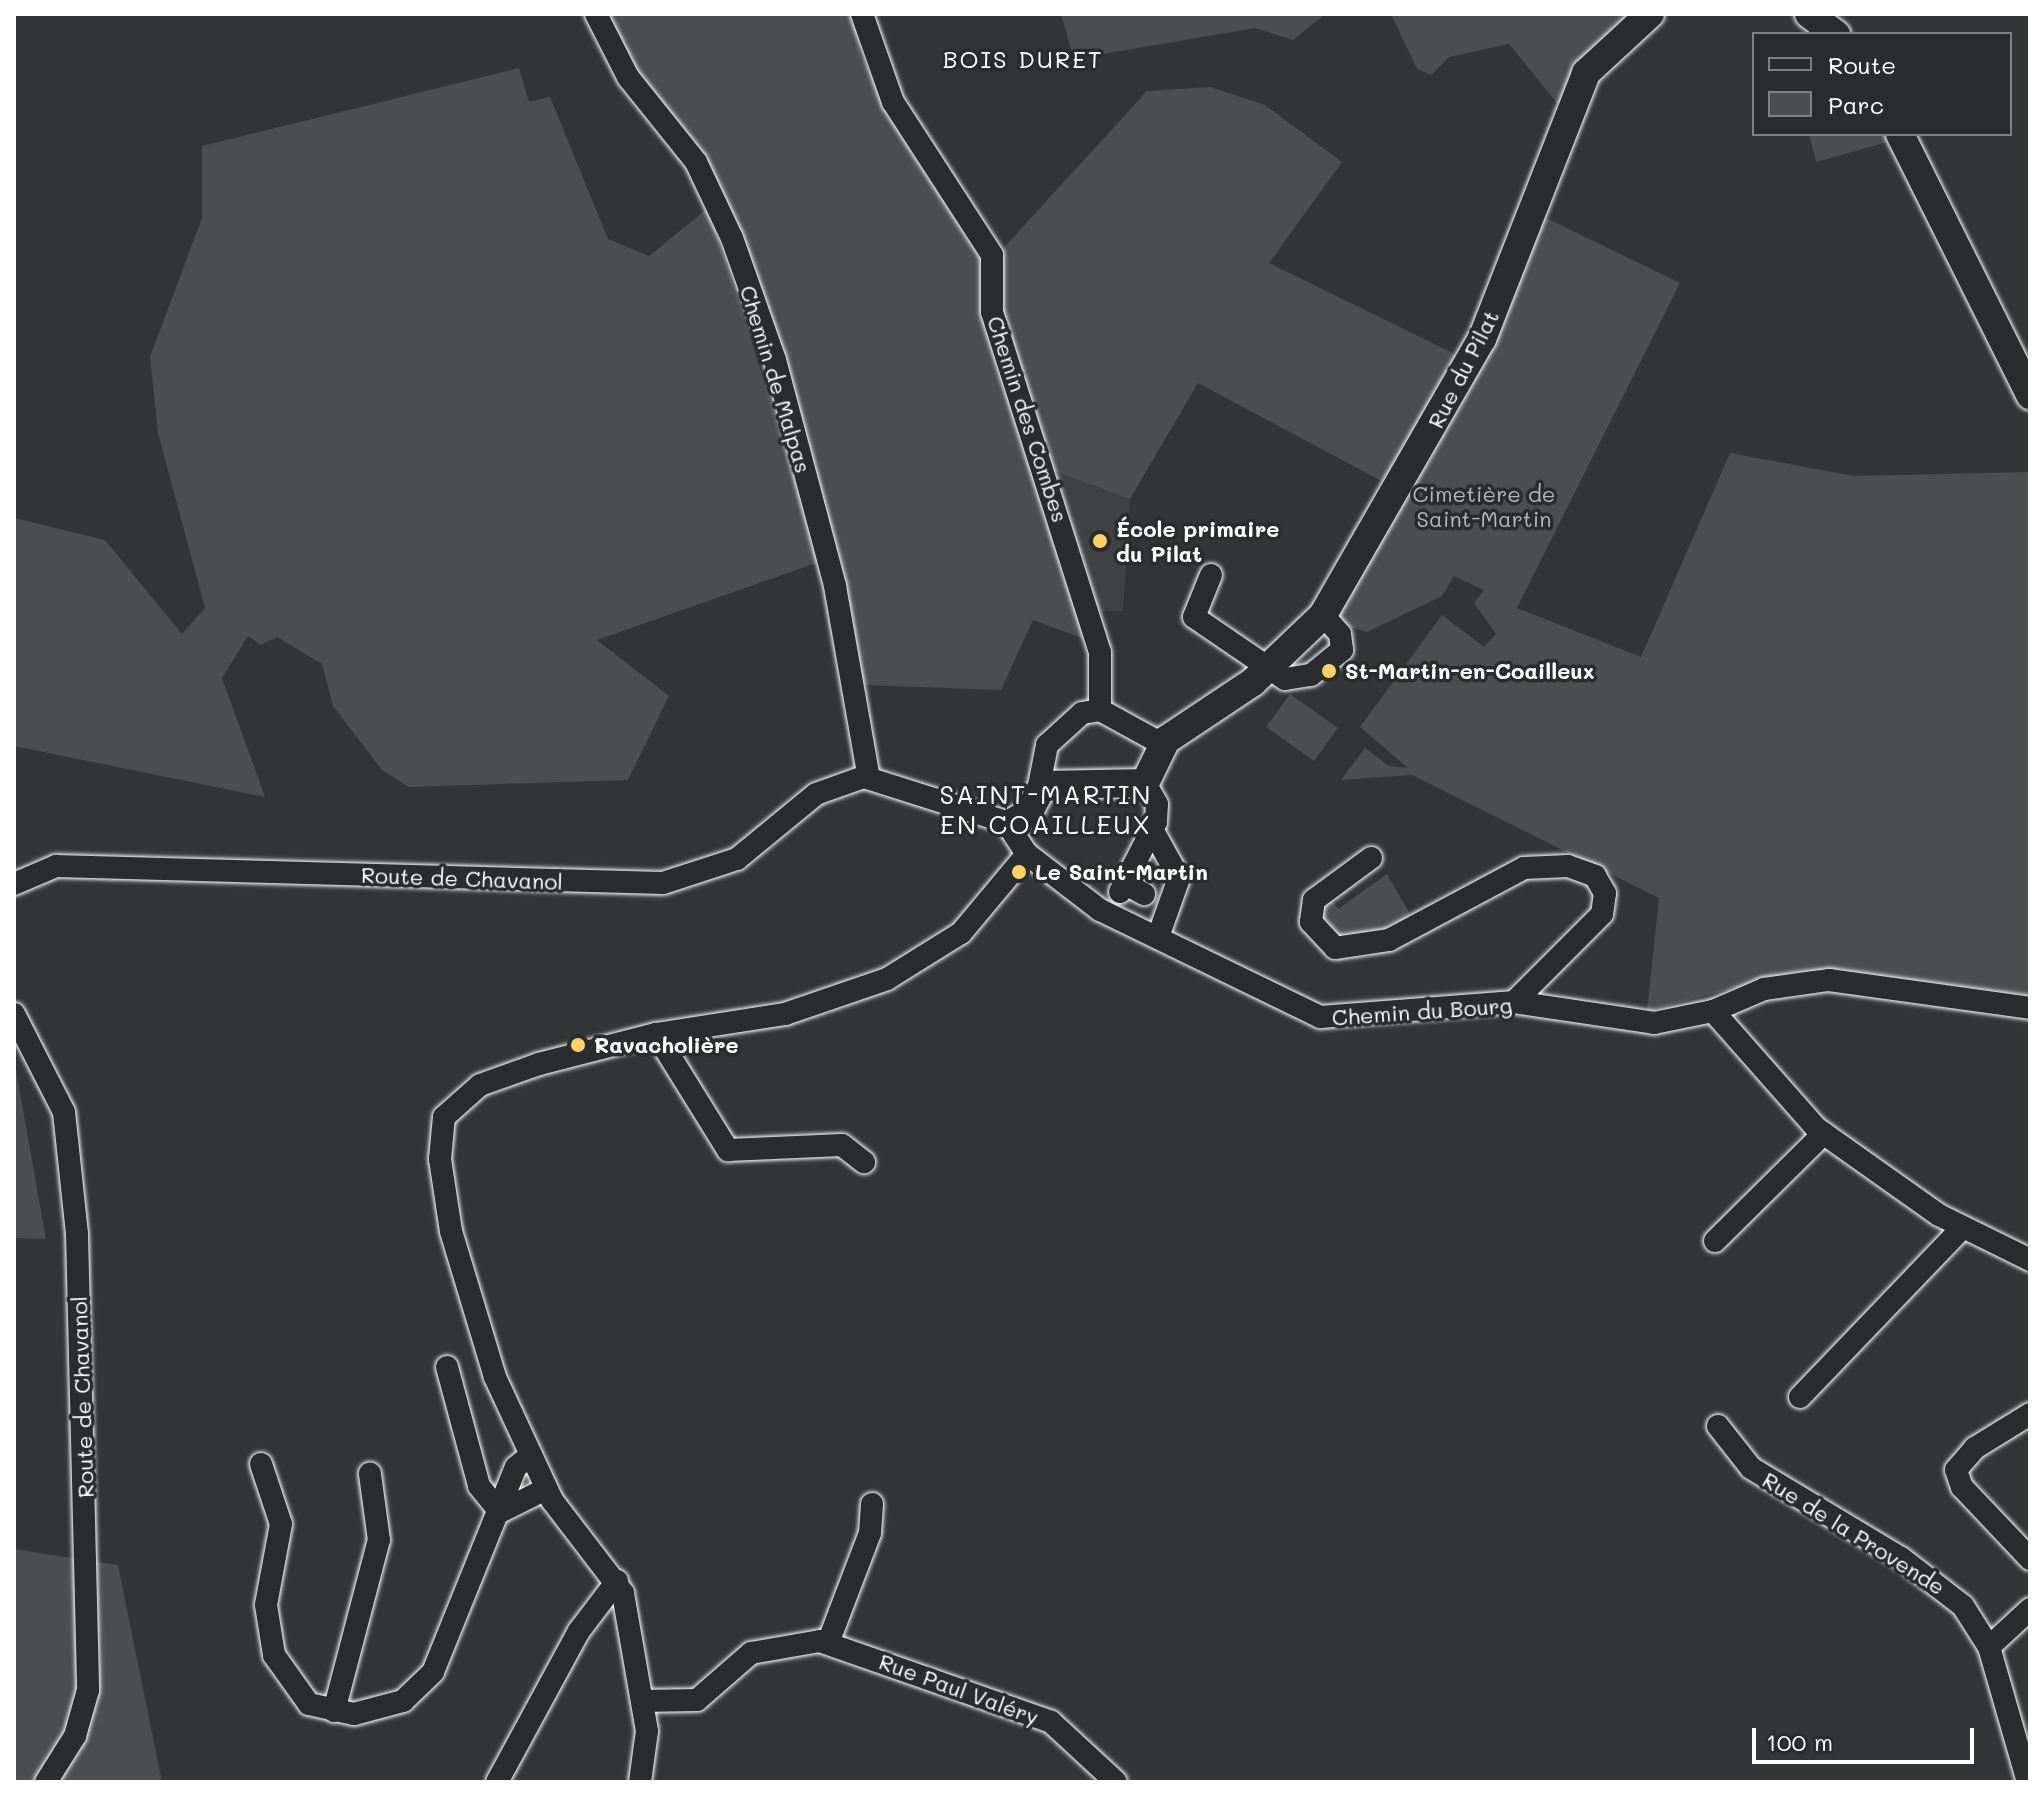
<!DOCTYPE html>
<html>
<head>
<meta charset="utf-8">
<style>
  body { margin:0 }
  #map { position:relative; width:2044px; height:1796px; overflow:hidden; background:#333536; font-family:Mali,sans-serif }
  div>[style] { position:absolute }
  .built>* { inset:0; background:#404243 }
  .green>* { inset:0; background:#4c4f50 }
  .roads { filter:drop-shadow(0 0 2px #fff) drop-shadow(0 0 2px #fff) }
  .minor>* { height:22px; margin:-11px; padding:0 11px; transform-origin:11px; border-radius:11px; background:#2a2d2e }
  .major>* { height:28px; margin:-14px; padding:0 14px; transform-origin:14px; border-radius:14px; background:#2a2d2e }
  .dots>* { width:22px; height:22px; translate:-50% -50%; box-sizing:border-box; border:4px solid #2a2d2e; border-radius:50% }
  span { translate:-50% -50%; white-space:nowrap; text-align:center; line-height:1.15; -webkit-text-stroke:7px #2a2d2e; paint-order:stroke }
  .street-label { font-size:22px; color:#fff }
  .park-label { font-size:22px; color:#b7b9b9 }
  .poi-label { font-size:22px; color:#fff; font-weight:700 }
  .left { translate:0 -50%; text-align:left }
  .neighbourhood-label { font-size:24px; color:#fff; letter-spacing:2px }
  .quarter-label { font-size:26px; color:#fff; letter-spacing:2px }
  .frame { position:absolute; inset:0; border:16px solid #fff; pointer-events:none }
  .legend { position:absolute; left:1752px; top:32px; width:260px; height:104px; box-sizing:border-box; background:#2a2d2e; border:2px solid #7f8182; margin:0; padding:10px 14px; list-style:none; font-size:24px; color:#fff }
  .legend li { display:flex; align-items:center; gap:16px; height:40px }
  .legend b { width:40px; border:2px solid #7f8182 }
  .scale { position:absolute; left:1752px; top:1728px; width:222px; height:36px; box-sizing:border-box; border:4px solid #fff; border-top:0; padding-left:10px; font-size:24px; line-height:28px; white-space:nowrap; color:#fff; -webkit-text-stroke:6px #2a2d2e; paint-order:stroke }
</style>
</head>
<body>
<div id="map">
  <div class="built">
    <div style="clip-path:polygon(1054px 472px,1130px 499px,1123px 611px,1093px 611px)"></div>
  </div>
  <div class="green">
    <div style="clip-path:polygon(602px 14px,853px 14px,860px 54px,901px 134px,982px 250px,1093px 642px,1033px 620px,1001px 690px,863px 685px,786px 360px,699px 149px,625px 61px)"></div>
    <div style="clip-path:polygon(1061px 14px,1325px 14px,1293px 40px,1255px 28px,1074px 59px)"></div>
    <div style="clip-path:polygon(1391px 14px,1635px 14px,1561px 108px,1509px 44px,1449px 57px,1431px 75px,1417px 69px)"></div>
    <div style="clip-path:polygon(519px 68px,529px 102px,550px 97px,608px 239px,649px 256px,708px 208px,822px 561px,597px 640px,669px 696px,628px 780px,409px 787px,382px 770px,333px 706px,322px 664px,277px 637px,261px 645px,248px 636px,222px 678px,265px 797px,14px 746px,14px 518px,105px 540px,182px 634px,205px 608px,158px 433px,150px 357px,202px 218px,202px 146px)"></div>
    <div style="clip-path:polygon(1210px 87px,1265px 105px,1342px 162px,1269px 263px,1463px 358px,1391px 486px,1198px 383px,1130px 499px,1050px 470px,995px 297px,998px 254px,1147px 91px)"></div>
    <div style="clip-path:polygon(1809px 134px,1892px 134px,1895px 140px,1816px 162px)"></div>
    <div style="clip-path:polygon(1542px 216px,1680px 283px,1517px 608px,1641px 657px,1730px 453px,1854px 476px,2030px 472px,2030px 996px,1842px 970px,1795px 972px,1647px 1011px,1659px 898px,1412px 775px,1341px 780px,1365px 748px,1389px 766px,1408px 768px,1360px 727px,1442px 615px,1484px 647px,1496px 634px,1474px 603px,1484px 590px,1454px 576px,1442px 596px,1367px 632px,1345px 626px,1338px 614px)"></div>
    <div style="clip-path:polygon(1290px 694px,1338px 728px,1314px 761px,1266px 727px)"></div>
    <div style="clip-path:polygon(1387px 874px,1413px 919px,1346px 942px,1324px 928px,1321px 913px,1331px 900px,1338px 909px)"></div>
    <div style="clip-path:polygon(14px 1059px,46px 1239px,14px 1238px)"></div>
    <div style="clip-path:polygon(14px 1549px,118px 1565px,162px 1782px,14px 1782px)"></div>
  </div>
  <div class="roads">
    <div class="minor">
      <div style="left:596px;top:14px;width:71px;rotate:63.1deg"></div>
      <div style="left:628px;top:77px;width:109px;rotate:51.3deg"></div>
      <div style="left:696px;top:162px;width:84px;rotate:64.7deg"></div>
      <div style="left:732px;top:238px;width:129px;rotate:70.6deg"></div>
      <div style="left:775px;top:360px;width:234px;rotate:75.1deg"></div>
      <div style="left:835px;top:586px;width:195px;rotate:80deg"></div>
      <div style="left:862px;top:14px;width:93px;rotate:70.6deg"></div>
      <div style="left:893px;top:102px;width:182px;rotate:57.1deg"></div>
      <div style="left:992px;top:255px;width:57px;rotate:90deg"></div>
      <div style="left:992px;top:312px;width:357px;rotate:72.4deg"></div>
      <div style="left:1100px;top:652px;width:58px;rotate:90deg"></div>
      <div style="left:1211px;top:575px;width:45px;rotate:112deg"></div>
      <div style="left:1194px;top:617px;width:110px;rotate:34.3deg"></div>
      <div style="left:1285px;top:679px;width:26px;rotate:-9deg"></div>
      <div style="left:1311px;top:675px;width:40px;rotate:-39deg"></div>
      <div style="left:1342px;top:650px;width:16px;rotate:-97deg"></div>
      <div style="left:1340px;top:634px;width:25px;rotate:-132deg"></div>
      <div style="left:1038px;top:791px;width:47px;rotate:-78.9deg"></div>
      <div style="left:1047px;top:745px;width:47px;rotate:-42.4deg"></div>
      <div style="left:1082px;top:713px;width:18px;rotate:-9deg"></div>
      <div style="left:1100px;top:710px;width:71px;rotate:28.7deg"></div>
      <div style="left:1152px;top:829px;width:56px;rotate:61.1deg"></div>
      <div style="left:1179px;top:878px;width:63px;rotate:109.6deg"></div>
      <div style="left:1371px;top:858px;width:71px;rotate:143.6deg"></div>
      <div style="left:1314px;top:900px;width:22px;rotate:98deg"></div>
      <div style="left:1311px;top:922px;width:35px;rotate:47deg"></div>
      <div style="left:1335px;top:948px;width:55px;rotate:-8.4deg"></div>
      <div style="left:1389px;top:940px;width:153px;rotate:-28.1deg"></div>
      <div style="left:1524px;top:868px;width:44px;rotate:-2.6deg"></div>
      <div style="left:1568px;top:866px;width:29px;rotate:20deg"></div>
      <div style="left:1595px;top:876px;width:20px;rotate:60deg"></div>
      <div style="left:1605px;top:893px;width:21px;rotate:98deg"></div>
      <div style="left:1602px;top:914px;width:124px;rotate:135deg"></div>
      <div style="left:1124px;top:883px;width:23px;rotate:29deg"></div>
      <div style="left:14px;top:884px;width:46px;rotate:-23.2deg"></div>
      <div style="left:56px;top:866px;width:607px;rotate:1.6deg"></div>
      <div style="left:663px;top:883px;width:78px;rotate:-18deg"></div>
      <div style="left:737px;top:859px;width:102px;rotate:-39.4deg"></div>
      <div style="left:816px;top:794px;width:51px;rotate:-19.5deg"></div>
      <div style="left:864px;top:777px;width:149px;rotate:17.6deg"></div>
      <div style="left:1006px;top:822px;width:38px;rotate:57deg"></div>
      <div style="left:1027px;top:854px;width:92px;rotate:37.5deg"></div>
      <div style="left:1100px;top:910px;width:245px;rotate:25.9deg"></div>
      <div style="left:1320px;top:1017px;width:195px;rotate:-4.4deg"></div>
      <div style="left:1514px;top:1002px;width:142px;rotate:8.5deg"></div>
      <div style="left:1654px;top:1023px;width:60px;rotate:-11.5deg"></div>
      <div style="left:1713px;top:1011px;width:56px;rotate:-23.3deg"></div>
      <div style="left:1764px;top:989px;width:66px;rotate:-7.9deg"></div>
      <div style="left:1829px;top:980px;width:203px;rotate:7.9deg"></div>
      <div style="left:1120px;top:892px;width:79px;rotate:-62.8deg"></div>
      <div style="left:1156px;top:822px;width:18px;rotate:-87deg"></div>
      <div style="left:1157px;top:804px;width:24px;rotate:-120deg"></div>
      <div style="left:1713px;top:1011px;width:156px;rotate:48.6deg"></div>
      <div style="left:1816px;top:1128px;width:151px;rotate:35.3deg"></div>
      <div style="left:1939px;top:1215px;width:102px;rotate:26.3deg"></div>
      <div style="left:14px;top:1014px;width:110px;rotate:63deg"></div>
      <div style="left:64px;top:1112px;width:123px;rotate:83.9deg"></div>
      <div style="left:77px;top:1234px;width:456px;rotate:88.6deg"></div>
      <div style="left:88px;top:1690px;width:48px;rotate:105.8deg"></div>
      <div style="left:75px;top:1736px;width:54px;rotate:122.2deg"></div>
      <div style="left:656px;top:1034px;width:137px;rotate:58.2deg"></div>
      <div style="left:728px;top:1150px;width:114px;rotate:-2.5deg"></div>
      <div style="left:842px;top:1145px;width:28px;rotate:38deg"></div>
      <div style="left:1715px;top:1241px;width:153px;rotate:-44.7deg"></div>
      <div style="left:447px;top:1367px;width:123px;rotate:74.9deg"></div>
      <div style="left:479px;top:1486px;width:33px;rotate:51deg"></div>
      <div style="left:1800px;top:1397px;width:234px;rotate:-46.2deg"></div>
      <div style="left:2030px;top:1414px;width:65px;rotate:148.3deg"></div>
      <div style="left:1975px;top:1448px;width:29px;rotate:131deg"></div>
      <div style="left:1956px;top:1470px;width:18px;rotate:71deg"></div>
      <div style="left:1962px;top:1487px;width:99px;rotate:46.6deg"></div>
      <div style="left:1718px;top:1426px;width:53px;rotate:51.8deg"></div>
      <div style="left:1751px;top:1468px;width:175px;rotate:31deg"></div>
      <div style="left:1901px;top:1558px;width:78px;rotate:37.7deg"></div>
      <div style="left:1963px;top:1606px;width:49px;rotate:57.6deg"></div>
      <div style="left:1989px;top:1647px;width:141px;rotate:73.9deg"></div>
      <div style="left:261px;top:1464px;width:63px;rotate:71.6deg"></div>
      <div style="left:281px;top:1524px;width:82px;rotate:100.5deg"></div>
      <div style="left:266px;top:1605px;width:51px;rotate:80.9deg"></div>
      <div style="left:274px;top:1655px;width:60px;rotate:54.5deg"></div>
      <div style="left:309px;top:1704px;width:46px;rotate:12.5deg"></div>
      <div style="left:354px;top:1714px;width:51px;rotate:-14.9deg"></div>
      <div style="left:403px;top:1701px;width:42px;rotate:-44deg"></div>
      <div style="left:433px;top:1672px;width:221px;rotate:-68deg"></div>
      <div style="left:516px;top:1467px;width:19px;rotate:-39deg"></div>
      <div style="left:500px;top:1512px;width:51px;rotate:-26.6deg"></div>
      <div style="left:828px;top:1643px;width:118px;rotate:-69.1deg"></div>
      <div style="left:870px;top:1533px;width:29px;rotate:-86deg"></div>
      <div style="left:1989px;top:1647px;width:56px;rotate:-42.8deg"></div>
      <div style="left:642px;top:1701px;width:55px;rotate:-1deg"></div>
      <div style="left:697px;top:1700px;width:72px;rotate:-41deg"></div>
      <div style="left:751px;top:1653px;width:70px;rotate:-9.9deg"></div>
      <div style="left:820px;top:1641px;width:245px;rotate:19.3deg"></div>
      <div style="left:1051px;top:1722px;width:88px;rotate:42.7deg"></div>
      <div style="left:334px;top:1711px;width:177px;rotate:-75.3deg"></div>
      <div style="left:379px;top:1540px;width:67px;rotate:-97.8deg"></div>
      <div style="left:497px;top:1782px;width:172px;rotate:-61.5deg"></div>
      <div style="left:579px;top:1631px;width:63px;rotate:-52.8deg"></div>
      <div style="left:640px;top:1782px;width:51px;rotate:-82.2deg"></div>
      <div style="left:647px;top:1731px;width:140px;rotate:-99.9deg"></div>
      <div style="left:623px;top:1593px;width:117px;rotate:-127.4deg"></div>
      <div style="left:552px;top:1500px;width:136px;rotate:-114.9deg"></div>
      <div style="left:495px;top:1377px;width:152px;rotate:-106.8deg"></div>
      <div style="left:451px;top:1231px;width:73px;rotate:-98.7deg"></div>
      <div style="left:440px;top:1159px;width:42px;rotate:-84.6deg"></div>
      <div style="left:444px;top:1117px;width:48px;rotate:-41.6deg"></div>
      <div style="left:480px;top:1085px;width:63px;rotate:-19.6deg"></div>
      <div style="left:539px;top:1064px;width:121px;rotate:-14.4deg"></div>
      <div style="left:656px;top:1034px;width:131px;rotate:-8.8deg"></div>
      <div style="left:785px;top:1014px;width:108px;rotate:-18.9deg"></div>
      <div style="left:887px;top:979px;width:87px;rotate:-31.9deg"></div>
      <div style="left:961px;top:933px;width:103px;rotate:-50.1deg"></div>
    </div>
    <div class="major">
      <div style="left:1809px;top:14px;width:34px;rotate:37deg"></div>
      <div style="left:1900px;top:134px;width:292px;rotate:63.5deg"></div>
      <div style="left:1009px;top:824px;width:21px;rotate:-28deg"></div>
      <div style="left:1028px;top:814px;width:33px;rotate:-63deg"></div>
      <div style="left:1043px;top:785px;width:102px;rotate:-1.1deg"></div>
      <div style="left:1145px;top:783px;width:48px;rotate:-64deg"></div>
      <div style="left:1166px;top:740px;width:105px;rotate:-33.7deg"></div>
      <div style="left:1253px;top:682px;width:97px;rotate:-43.7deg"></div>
      <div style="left:1323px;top:615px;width:319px;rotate:-60.1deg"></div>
      <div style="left:1482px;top:339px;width:286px;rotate:-68.6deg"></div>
      <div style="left:1586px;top:73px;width:87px;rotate:-42.7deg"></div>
    </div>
  </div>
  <div class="dots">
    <div style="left:1100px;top:541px;background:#ffd166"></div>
    <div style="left:1329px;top:671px;background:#ffd166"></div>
    <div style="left:1019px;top:872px;background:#ffd166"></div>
    <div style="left:578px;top:1045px;background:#ffd166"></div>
  </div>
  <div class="street-label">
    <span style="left:1463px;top:369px;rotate:-63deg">Rue du Pilat</span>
    <span style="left:776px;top:379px;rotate:73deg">Chemin de Malpas</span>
    <span style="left:1028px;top:419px;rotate:72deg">Chemin des Combes</span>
    <span style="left:462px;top:878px;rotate:2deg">Route de Chavanol</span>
    <span style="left:1422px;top:1011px;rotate:-4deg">Chemin du Bourg</span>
    <span style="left:82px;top:1397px;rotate:-92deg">Route de Chavanol</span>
    <span style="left:1854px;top:1533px;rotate:32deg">Rue de la Provende</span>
    <span style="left:959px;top:1689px;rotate:20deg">Rue Paul Valéry</span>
  </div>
  <div class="park-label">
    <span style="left:1484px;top:506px">Cimetière de<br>Saint-Martin</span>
  </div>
  <div class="poi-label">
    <span class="left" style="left:1116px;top:541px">École primaire<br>du Pilat</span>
    <span class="left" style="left:1345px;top:671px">St-Martin-en-Coailleux</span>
    <span class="left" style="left:1035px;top:872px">Le Saint-Martin</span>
    <span class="left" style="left:594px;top:1045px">Ravacholière</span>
  </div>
  <div class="neighbourhood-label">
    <span style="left:1023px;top:59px">BOIS DURET</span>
  </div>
  <div class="quarter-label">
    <span style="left:1046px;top:810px">SAINT-MARTIN<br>EN COAILLEUX</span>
  </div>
  <div class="frame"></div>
  <ul class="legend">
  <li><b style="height:10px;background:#2a2d2e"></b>Route</li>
  <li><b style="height:22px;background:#4c4f50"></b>Parc</li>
  </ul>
  <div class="scale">100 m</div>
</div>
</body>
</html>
